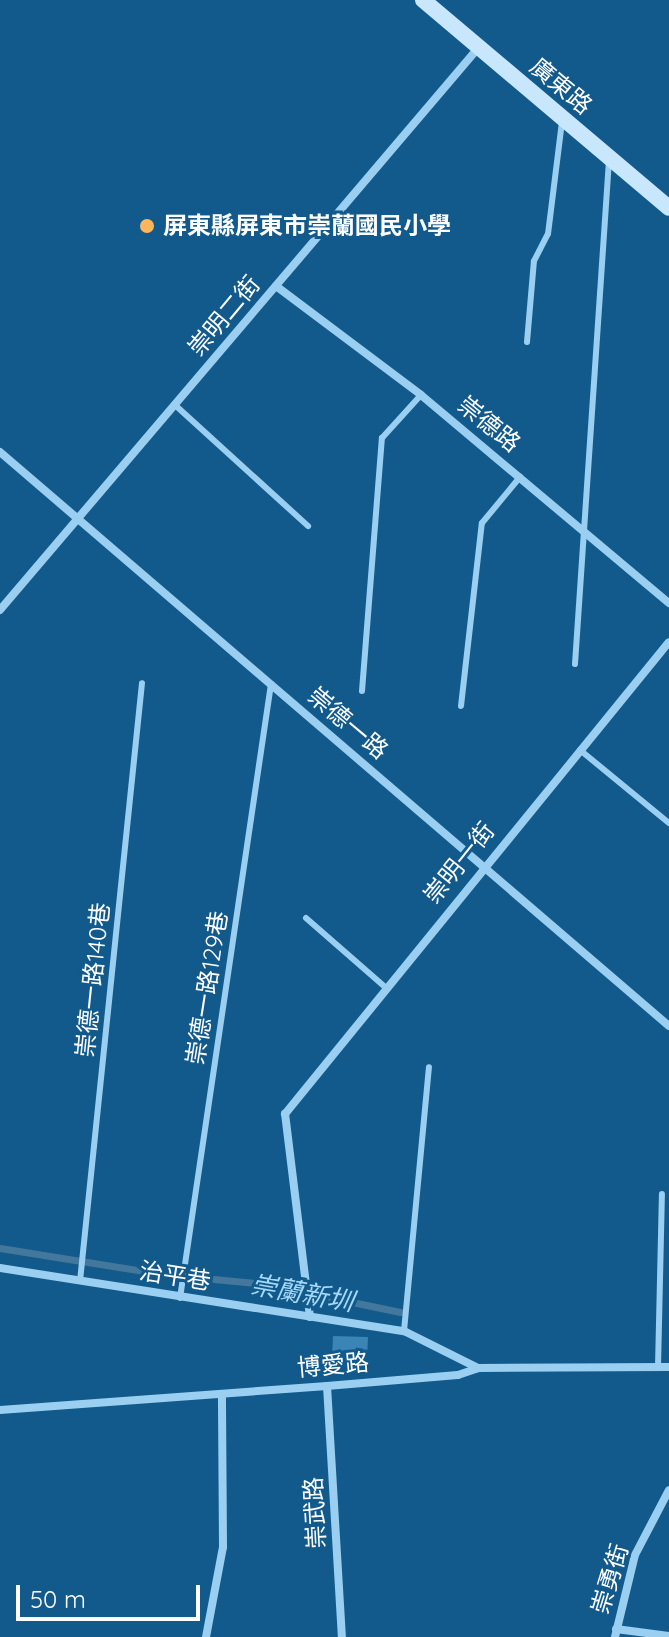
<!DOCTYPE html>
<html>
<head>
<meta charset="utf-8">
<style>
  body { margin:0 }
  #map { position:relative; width:669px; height:1637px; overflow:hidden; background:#125a8c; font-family:Quicksand,"Noto Sans TC",sans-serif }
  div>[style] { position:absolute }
  .stream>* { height:7px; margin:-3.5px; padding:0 3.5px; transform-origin:3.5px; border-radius:3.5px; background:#43779c }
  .building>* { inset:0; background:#3a84b6 }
  .lane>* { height:6px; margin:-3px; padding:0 3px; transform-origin:3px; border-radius:3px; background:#9acff1 }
  .street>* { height:8px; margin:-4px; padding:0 4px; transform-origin:4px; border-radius:4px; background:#9acff1 }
  .secondary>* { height:16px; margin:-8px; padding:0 8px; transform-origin:8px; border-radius:8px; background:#c8e6fc }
  .dots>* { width:22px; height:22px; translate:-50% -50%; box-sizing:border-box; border:4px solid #125a8c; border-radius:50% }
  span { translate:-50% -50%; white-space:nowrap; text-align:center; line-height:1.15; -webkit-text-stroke:6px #125a8c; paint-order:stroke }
  .street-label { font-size:24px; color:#fff }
  .poi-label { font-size:24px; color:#fff; font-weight:700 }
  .left { translate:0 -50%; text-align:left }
  .water-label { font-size:26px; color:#a6d8f8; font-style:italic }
  .scale { position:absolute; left:16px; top:1585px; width:184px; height:36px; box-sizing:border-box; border:4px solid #fff; border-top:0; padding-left:10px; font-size:24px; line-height:28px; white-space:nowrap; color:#fff; -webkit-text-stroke:6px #125a8c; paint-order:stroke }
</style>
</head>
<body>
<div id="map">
  <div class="stream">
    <div style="left:0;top:1248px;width:165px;rotate:9.1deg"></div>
    <div style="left:203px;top:1278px;width:62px;rotate:5.5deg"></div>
    <div style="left:265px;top:1284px;width:138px;rotate:11.7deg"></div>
  </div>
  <div class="building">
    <div style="clip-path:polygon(333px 1336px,368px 1337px,367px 1358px,332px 1357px)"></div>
  </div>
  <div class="lane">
    <div style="left:527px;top:342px;width:81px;rotate:-85.1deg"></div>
    <div style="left:534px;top:261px;width:30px;rotate:-63deg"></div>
    <div style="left:548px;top:234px;width:113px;rotate:-82.9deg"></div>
    <div style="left:175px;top:405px;width:180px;rotate:42.3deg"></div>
    <div style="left:575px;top:664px;width:505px;rotate:-86.14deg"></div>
    <div style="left:362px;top:691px;width:254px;rotate:-85.5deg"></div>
    <div style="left:382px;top:438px;width:58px;rotate:-47.8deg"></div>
    <div style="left:461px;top:706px;width:184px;rotate:-83.5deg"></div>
    <div style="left:482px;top:523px;width:60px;rotate:-50.4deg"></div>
    <div style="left:580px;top:750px;width:115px;rotate:39.4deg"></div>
    <div style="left:306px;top:918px;width:103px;rotate:41.1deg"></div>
    <div style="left:80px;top:1281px;width:601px;rotate:-84.08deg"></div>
    <div style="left:180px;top:1298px;width:621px;rotate:-81.57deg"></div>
    <div style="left:404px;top:1331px;width:265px;rotate:-84.6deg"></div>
    <div style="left:658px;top:1367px;width:173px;rotate:-88.7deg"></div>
  </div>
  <div class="street">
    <div style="left:276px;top:286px;width:181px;rotate:36.9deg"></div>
    <div style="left:421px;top:395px;width:324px;rotate:40deg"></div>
    <div style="left:0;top:452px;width:881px;rotate:40.63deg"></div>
    <div style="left:0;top:610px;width:739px;rotate:-49.61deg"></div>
    <div style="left:0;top:1268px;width:409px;rotate:8.9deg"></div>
    <div style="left:404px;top:1331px;width:83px;rotate:26.6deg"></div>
    <div style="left:310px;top:1317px;width:205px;rotate:-97deg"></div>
    <div style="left:285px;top:1114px;width:608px;rotate:-50.87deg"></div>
    <div style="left:327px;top:1386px;width:251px;rotate:86.6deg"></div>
    <div style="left:0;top:1410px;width:328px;rotate:-4.2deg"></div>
    <div style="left:327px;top:1386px;width:131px;rotate:-4.8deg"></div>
    <div style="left:458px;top:1375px;width:21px;rotate:-19deg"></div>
    <div style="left:478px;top:1368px;width:191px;rotate:-0.3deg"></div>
    <div style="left:616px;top:1629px;width:53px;rotate:7.5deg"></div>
    <div style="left:206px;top:1637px;width:92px;rotate:-79.3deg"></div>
    <div style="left:223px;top:1547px;width:153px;rotate:-90.4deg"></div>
    <div style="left:615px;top:1637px;width:84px;rotate:-76.3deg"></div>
    <div style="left:635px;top:1555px;width:73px;rotate:-62.4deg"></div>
  </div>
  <div class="secondary">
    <div style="left:423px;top:0;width:322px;rotate:40.2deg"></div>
  </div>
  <div class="dots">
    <div style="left:147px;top:226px;background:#ffb65a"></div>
  </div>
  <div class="street-label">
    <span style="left:561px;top:86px;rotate:40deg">廣東路</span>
    <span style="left:224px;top:316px;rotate:-50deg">崇明二街</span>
    <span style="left:489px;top:424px;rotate:39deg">崇德路</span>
    <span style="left:348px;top:723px;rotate:40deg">崇德一路</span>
    <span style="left:459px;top:863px;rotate:-51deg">崇明一街</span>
    <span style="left:93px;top:980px;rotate:-84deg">崇德一路140巷</span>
    <span style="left:207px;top:988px;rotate:-81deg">崇德一路129巷</span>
    <span style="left:175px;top:1276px;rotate:9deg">治平巷</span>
    <span style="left:333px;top:1365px;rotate:-5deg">博愛路</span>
    <span style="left:315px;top:1513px;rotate:-93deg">崇武路</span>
    <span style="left:610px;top:1579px;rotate:-73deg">崇勇街</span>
  </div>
  <div class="poi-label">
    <span class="left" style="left:163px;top:226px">屏東縣屏東市崇蘭國民小學</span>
  </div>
  <div class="water-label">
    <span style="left:302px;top:1293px;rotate:10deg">崇蘭新圳</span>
  </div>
  <div class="scale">50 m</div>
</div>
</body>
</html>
